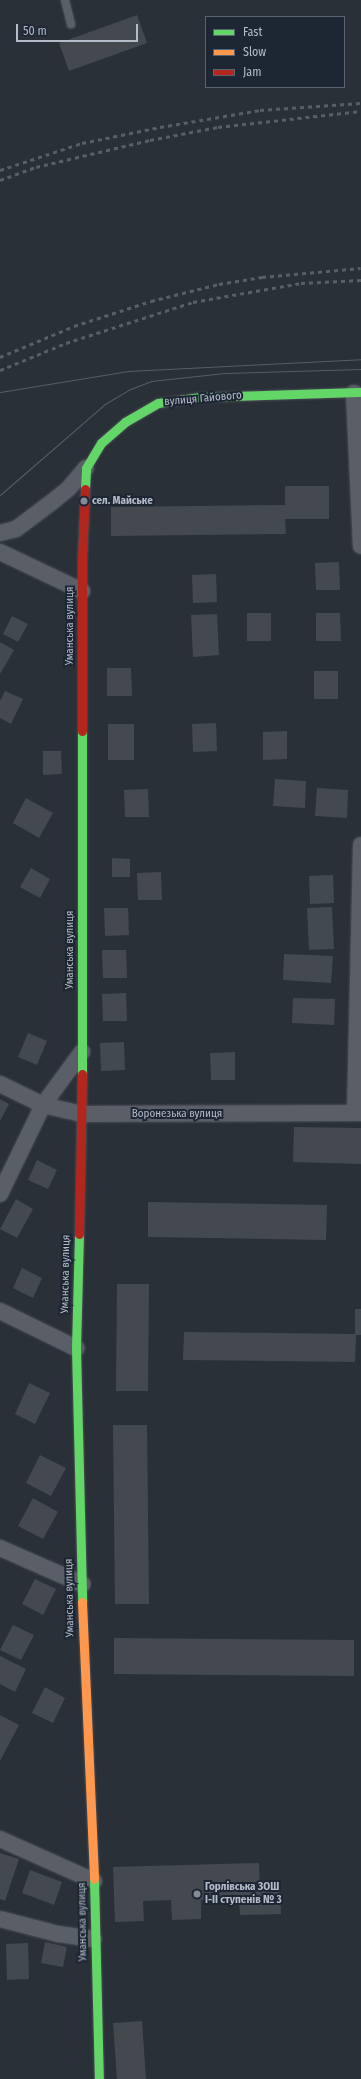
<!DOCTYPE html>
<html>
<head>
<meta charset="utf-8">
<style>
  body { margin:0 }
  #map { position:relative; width:361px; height:2079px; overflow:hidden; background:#2a3038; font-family:"Fira Sans Condensed",sans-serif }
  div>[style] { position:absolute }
  .building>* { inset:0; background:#444950 }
  .roads { filter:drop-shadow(0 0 1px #484c53) drop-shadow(0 0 1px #484c53) }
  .lane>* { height:8px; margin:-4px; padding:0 4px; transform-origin:4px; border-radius:4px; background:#5a5e66 }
  .street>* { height:16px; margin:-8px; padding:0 8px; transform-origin:8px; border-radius:8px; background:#5a5e66 }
  .fast>* { height:9px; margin:-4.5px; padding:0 4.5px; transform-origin:4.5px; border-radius:4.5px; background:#63d668 }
  .slow>* { height:9px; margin:-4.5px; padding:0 4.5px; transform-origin:4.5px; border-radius:4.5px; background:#ff974d }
  .jam>* { height:9px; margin:-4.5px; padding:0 4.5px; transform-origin:4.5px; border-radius:4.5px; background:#b3261e }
  .tram>* { height:1px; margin:-0.5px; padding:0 0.5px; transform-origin:0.5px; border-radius:0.5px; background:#595d64 }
  .rail>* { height:3px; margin-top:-1.5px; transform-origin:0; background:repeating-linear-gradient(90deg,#595d64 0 4px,transparent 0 8px) }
  .dots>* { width:11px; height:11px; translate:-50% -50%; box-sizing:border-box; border:2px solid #1d2633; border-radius:50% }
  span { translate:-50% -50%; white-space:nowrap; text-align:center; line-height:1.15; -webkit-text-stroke:4px #1d2633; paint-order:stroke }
  .street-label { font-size:11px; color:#b4bcc9 }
  .poi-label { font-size:11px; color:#b4bcc9; font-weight:700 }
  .left { translate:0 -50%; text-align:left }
  .legend { position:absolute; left:205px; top:16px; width:140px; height:72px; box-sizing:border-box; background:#1d2633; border:1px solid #59626f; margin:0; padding:5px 7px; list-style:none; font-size:12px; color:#b4bcc9 }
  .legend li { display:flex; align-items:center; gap:8px; height:20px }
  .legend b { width:20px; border:1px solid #59626f }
  .scale { position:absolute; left:16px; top:24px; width:122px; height:18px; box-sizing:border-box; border:2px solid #b4bcc9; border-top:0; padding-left:5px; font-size:12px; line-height:14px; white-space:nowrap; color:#b4bcc9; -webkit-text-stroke:3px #1d2633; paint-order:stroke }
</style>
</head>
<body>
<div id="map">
  <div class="building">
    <div style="clip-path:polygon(137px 15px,147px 43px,69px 71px,59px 43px)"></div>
    <div style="clip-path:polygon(285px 486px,329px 486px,329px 519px,285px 519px,286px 534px,111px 536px,111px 507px,285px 505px)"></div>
    <div style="clip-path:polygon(339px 562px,340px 590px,316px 590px,315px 563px)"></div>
    <div style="clip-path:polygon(216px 574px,217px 602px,193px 603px,192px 575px)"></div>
    <div style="clip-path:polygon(247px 613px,271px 613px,271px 641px,247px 641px)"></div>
    <div style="clip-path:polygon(316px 613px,340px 613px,341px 641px,316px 641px)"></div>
    <div style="clip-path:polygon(217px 614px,219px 655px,193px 657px,191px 615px)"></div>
    <div style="clip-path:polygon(12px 616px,28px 624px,18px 642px,3px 634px)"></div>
    <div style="clip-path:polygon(0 642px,14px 650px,0 674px)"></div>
    <div style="clip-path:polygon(107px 668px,131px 668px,132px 696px,107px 696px)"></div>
    <div style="clip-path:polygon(314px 671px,338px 671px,338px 699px,314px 699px)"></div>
    <div style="clip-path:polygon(5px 691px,23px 699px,11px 724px,0 718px,0 701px)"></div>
    <div style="clip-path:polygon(216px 723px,217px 751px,193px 752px,192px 724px)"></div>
    <div style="clip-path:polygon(108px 724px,134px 724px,134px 760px,108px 760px)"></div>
    <div style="clip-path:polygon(287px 731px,287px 759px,263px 760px,263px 732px)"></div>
    <div style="clip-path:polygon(43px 751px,61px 751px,62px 774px,43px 775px)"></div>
    <div style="clip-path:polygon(275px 779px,306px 781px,305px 808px,273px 806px)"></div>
    <div style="clip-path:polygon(317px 788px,348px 790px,347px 818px,315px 816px)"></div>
    <div style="clip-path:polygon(148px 789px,149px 817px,125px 817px,124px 790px)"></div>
    <div style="clip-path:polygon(26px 798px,53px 813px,39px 838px,13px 823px)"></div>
    <div style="clip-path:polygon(112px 858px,130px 859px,130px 877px,112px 877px)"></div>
    <div style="clip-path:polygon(31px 868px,50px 879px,40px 898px,20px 887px)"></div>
    <div style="clip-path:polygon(161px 872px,162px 900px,138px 900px,137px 873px)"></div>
    <div style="clip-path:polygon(333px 875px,334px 903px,310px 904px,309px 876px)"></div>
    <div style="clip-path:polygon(332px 907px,334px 949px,309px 950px,307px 908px)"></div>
    <div style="clip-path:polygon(104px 908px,128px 908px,129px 935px,105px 936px)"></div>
    <div style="clip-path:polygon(102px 950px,126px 950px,127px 978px,103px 978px)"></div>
    <div style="clip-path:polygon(284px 954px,333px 956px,331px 983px,283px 980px)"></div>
    <div style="clip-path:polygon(126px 993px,127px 1021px,103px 1021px,102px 994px)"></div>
    <div style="clip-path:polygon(293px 998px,335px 999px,334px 1025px,292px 1023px)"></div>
    <div style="clip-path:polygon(28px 1033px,47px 1041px,37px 1065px,18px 1057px)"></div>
    <div style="clip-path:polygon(124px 1042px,125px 1070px,101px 1071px,100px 1043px)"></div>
    <div style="clip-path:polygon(235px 1052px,235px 1080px,211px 1080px,210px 1053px)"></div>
    <div style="clip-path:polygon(0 1099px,9px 1104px,0 1121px)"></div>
    <div style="clip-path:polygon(294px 1127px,361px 1128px,361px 1164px,293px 1162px)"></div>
    <div style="clip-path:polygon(37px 1160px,57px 1170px,48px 1189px,28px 1180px)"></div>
    <div style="clip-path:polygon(16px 1199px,33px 1209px,17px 1238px,0 1229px)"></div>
    <div style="clip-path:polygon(148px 1202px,327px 1205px,326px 1240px,148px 1237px)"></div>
    <div style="clip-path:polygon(22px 1268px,42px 1278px,33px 1298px,13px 1288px)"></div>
    <div style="clip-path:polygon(117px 1284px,149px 1284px,148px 1391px,116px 1391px)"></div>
    <div style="clip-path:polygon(355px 1309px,361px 1309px,361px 1335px,356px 1335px,355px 1362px,183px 1360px,184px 1332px,355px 1334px)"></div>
    <div style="clip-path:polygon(29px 1383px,50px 1393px,35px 1424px,15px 1414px)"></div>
    <div style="clip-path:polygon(113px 1425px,147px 1425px,149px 1604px,115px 1604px)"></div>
    <div style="clip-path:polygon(40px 1455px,66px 1468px,51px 1496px,26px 1483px)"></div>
    <div style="clip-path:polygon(33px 1498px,58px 1512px,43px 1539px,18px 1526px)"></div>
    <div style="clip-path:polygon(35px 1579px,56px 1589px,43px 1615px,22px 1604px)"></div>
    <div style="clip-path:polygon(13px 1625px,34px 1635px,21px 1660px,0 1650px)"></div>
    <div style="clip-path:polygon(114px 1638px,354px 1640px,354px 1676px,114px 1674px)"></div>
    <div style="clip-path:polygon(0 1656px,26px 1669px,15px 1692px,0 1684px)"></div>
    <div style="clip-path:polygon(45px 1687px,65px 1698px,53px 1723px,32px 1713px)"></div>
    <div style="clip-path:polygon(0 1715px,19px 1725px,0 1761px)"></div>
    <div style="clip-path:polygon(0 1853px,19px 1859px,5px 1901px,0 1899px)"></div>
    <div style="clip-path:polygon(259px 1863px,260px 1890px,280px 1890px,281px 1914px,240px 1915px,239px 1899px,201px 1900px,201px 1919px,172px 1920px,171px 1900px,143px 1901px,144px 1921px,115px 1922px,113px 1867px)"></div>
    <div style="clip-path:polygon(30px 1870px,62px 1882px,54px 1905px,22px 1893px)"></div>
    <div style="clip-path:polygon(45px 1942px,67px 1947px,63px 1967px,41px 1963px)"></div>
    <div style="clip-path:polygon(28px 1943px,29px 1979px,7px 1980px,6px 1944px)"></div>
    <div style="clip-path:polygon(142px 2021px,146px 2079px,117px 2079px,113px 2023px)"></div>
  </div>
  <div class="roads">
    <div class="lane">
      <div style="left:65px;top:0;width:25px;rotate:76deg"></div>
    </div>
    <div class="street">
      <div style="left:354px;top:393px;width:153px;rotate:87.4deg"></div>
      <div style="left:0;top:533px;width:16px;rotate:-14deg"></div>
      <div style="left:16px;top:529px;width:45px;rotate:-36.9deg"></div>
      <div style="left:52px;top:502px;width:22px;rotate:-39deg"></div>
      <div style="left:69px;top:488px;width:26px;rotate:-50deg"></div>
      <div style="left:0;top:552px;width:91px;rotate:25.4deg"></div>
      <div style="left:0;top:1084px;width:48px;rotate:26deg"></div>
      <div style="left:43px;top:1105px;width:40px;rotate:13deg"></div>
      <div style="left:82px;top:1114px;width:279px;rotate:-0.2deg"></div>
      <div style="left:355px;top:1113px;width:268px;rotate:-88.7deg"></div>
      <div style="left:0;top:1194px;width:99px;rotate:-64.2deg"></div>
      <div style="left:43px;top:1105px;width:66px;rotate:-53.7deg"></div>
      <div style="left:0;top:1311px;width:85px;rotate:26deg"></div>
      <div style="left:0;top:1548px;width:90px;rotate:23.7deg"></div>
      <div style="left:0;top:1839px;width:103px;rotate:24.1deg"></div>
      <div style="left:0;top:1919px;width:60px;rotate:14.5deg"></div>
      <div style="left:58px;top:1934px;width:36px;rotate:8deg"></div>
    </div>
    <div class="fast">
      <div style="left:85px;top:489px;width:21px;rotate:-87deg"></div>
      <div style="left:86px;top:468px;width:29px;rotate:-59deg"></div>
      <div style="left:101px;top:443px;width:32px;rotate:-41deg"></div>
      <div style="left:125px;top:422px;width:38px;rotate:-30deg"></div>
      <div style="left:158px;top:403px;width:41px;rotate:-8.3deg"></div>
      <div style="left:199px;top:397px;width:162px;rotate:-1.8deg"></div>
      <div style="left:82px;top:731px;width:343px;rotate:90deg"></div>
      <div style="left:79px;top:1234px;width:114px;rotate:91.5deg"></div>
      <div style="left:76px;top:1348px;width:254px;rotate:88.6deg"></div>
      <div style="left:94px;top:1879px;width:200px;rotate:88.6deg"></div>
    </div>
    <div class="slow">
      <div style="left:82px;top:1602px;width:277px;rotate:87.5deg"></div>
    </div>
    <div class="jam">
      <div style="left:82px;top:731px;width:172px;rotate:-90deg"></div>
      <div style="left:82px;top:559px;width:70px;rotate:-87.5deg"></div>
      <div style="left:79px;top:1234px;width:160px;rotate:-88.9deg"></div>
    </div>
  </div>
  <div class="tram">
    <div style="left:0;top:392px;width:130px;rotate:-9.3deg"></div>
    <div style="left:128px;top:371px;width:233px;rotate:-2.9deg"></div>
    <div style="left:0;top:495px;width:139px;rotate:-40.9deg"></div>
    <div style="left:105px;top:404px;width:27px;rotate:-31deg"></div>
    <div style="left:128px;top:390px;width:25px;rotate:-21deg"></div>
    <div style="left:151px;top:381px;width:74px;rotate:-6.2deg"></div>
    <div style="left:225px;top:373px;width:136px;rotate:-1.7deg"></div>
  </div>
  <div class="rail">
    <div style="left:0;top:170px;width:86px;rotate:-18.2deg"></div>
    <div style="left:82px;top:143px;width:80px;rotate:-11.6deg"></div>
    <div style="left:160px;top:127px;width:101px;rotate:-9.6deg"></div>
    <div style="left:260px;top:110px;width:101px;rotate:-4deg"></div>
    <div style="left:0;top:180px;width:38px;rotate:-20deg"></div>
    <div style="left:36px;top:167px;width:117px;rotate:-13.3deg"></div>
    <div style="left:150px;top:140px;width:69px;rotate:-10.8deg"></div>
    <div style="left:218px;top:127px;width:144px;rotate:-6.4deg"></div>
    <div style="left:0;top:357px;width:80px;rotate:-22.7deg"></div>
    <div style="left:74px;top:326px;width:81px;rotate:-18deg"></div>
    <div style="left:151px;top:301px;width:70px;rotate:-14deg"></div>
    <div style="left:219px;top:284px;width:44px;rotate:-9.2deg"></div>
    <div style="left:262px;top:277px;width:99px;rotate:-5.2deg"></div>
    <div style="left:0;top:370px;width:71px;rotate:-22.2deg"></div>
    <div style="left:66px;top:343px;width:133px;rotate:-17.9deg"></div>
    <div style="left:193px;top:302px;width:110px;rotate:-10deg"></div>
    <div style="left:301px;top:283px;width:60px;rotate:-2.9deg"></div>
  </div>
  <div class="dots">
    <div style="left:84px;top:501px;background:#848b96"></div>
    <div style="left:197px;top:1894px;background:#848b96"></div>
  </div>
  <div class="street-label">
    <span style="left:203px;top:399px;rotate:-5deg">вулиця Гайового</span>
    <span style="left:70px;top:626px;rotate:-90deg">Уманська вулиця</span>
    <span style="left:70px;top:950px;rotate:-90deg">Уманська вулиця</span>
    <span style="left:177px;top:1114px">Воронезька вулиця</span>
    <span style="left:66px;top:1274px;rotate:-89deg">Уманська вулиця</span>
    <span style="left:70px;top:1598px;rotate:-91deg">Уманська вулиця</span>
    <span style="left:83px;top:1922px;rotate:-91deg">Уманська вулиця</span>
  </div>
  <div class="poi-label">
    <span class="left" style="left:92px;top:501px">сел. Майське</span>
    <span class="left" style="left:205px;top:1894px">Горлівська ЗОШ<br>І-ІІ ступенів № 3</span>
  </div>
  <ul class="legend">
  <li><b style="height:5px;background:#63d668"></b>Fast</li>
  <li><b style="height:5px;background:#ff974d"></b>Slow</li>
  <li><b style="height:5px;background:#b3261e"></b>Jam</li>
  </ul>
  <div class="scale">50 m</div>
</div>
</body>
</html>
